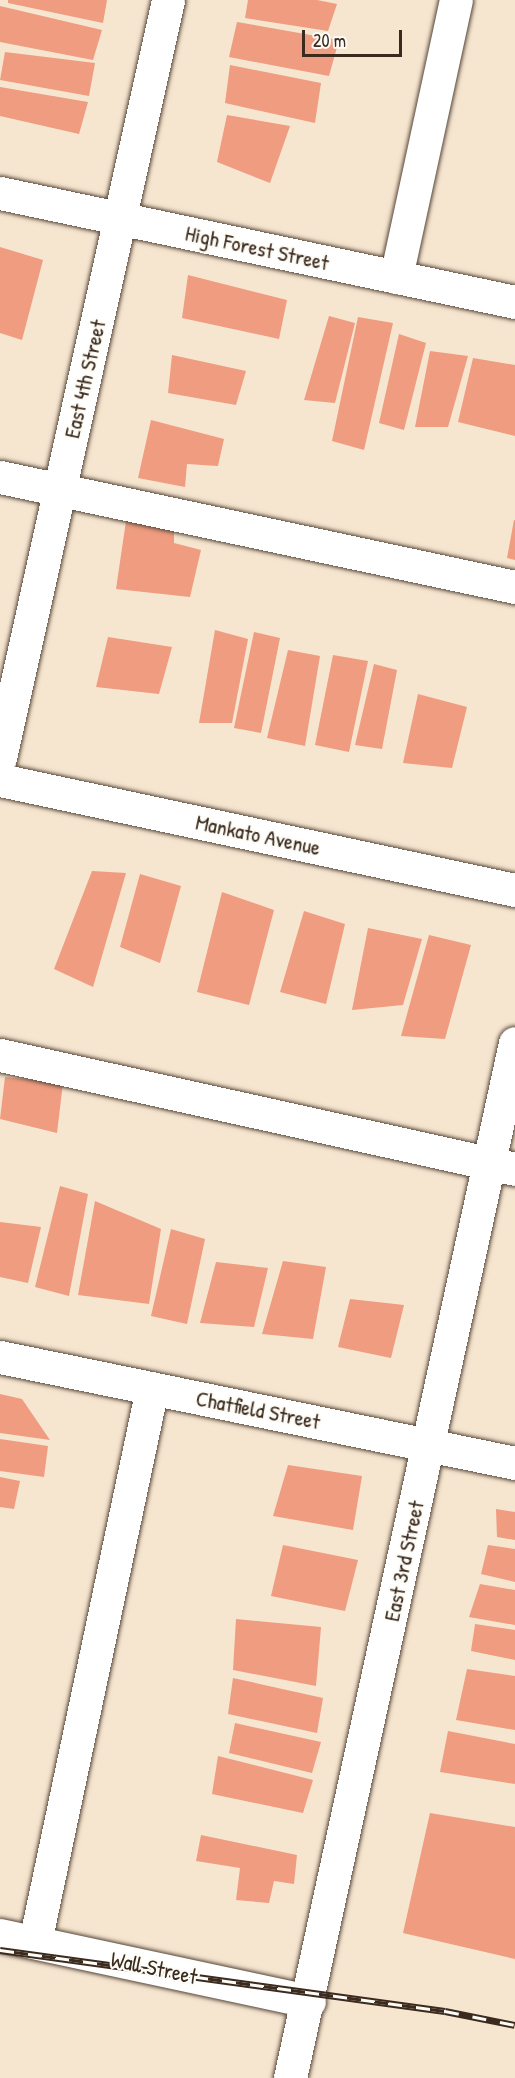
<!DOCTYPE html>
<html>
<head>
<meta charset="utf-8">
<style>
  body { margin:0 }
  #map { position:relative; width:515px; height:2078px; overflow:hidden; background:#f6e6d0; font-family:"Patrick Hand",sans-serif }
  div>[style] { position:absolute }
  .building>* { inset:0; background:#ef9c80 }
  .roads { filter:drop-shadow(0 0 2px #574639) drop-shadow(0 0 2px #574639) }
  .minor>* { height:33px; margin:-16.5px; padding:0 16.5px; transform-origin:16.5px; border-radius:16.5px; background:#fff }
  .rail>* { height:7px; margin-top:-3.5px; transform-origin:0; background:repeating-linear-gradient(90deg,#fdfcf7 0 14px,#3b2a1e 0 28px); box-sizing:border-box; border-block:2px solid #3b2a1e }
  span { translate:-50% -50%; white-space:nowrap; text-align:center; line-height:1.15; -webkit-text-stroke:4.5px #fdfcf7; paint-order:stroke }
  .street-label { font-size:22px; color:#3b2a1e }
  .scale { position:absolute; left:302px; top:30px; width:100px; height:27px; box-sizing:border-box; border:3px solid #3b2a1e; border-top:0; padding-left:8px; font-size:18px; line-height:21px; white-space:nowrap; color:#3b2a1e; -webkit-text-stroke:4px #fdfcf7; paint-order:stroke }
</style>
</head>
<body>
<div id="map">
  <div class="building">
    <div style="clip-path:polygon(8px 0,107px 0,103px 23px,8px 3px)"></div>
    <div style="clip-path:polygon(248px 0,317px 0,337px 4px,328px 31px,245px 18px)"></div>
    <div style="clip-path:polygon(0 6px,102px 30px,93px 60px,0 42px)"></div>
    <div style="clip-path:polygon(237px 22px,339px 40px,329px 76px,229px 57px)"></div>
    <div style="clip-path:polygon(5px 52px,95px 63px,89px 96px,0 80px)"></div>
    <div style="clip-path:polygon(230px 65px,321px 83px,315px 123px,225px 103px)"></div>
    <div style="clip-path:polygon(0 87px,88px 102px,79px 134px,0 116px)"></div>
    <div style="clip-path:polygon(227px 115px,290px 126px,270px 183px,217px 162px)"></div>
    <div style="clip-path:polygon(0 247px,43px 260px,22px 340px,0 333px)"></div>
    <div style="clip-path:polygon(188px 275px,287px 300px,279px 339px,182px 318px)"></div>
    <div style="clip-path:polygon(329px 316px,355px 323px,335px 403px,304px 400px)"></div>
    <div style="clip-path:polygon(358px 317px,393px 323px,364px 450px,332px 441px)"></div>
    <div style="clip-path:polygon(399px 334px,426px 343px,404px 430px,379px 423px)"></div>
    <div style="clip-path:polygon(430px 351px,468px 356px,448px 427px,415px 427px)"></div>
    <div style="clip-path:polygon(172px 355px,246px 371px,236px 405px,168px 393px)"></div>
    <div style="clip-path:polygon(473px 358px,515px 365px,515px 436px,458px 422px)"></div>
    <div style="clip-path:polygon(151px 420px,224px 439px,218px 466px,187px 464px,185px 487px,138px 478px)"></div>
    <div style="clip-path:polygon(127px 514px,174px 525px,174px 543px,201px 550px,190px 597px,116px 589px)"></div>
    <div style="clip-path:polygon(514px 520px,515px 520px,515px 560px,507px 558px)"></div>
    <div style="clip-path:polygon(215px 630px,248px 639px,232px 723px,199px 723px)"></div>
    <div style="clip-path:polygon(254px 632px,280px 638px,261px 733px,234px 728px)"></div>
    <div style="clip-path:polygon(108px 637px,172px 647px,159px 694px,96px 687px)"></div>
    <div style="clip-path:polygon(288px 650px,320px 656px,305px 746px,267px 738px)"></div>
    <div style="clip-path:polygon(333px 655px,368px 661px,349px 752px,315px 745px)"></div>
    <div style="clip-path:polygon(374px 664px,397px 670px,382px 749px,355px 745px)"></div>
    <div style="clip-path:polygon(418px 694px,467px 707px,452px 768px,403px 763px)"></div>
    <div style="clip-path:polygon(92px 871px,126px 873px,93px 987px,54px 969px)"></div>
    <div style="clip-path:polygon(140px 874px,181px 886px,160px 963px,120px 947px)"></div>
    <div style="clip-path:polygon(222px 892px,274px 910px,249px 1005px,197px 992px)"></div>
    <div style="clip-path:polygon(304px 911px,345px 924px,326px 1004px,280px 992px)"></div>
    <div style="clip-path:polygon(368px 928px,422px 939px,403px 1005px,352px 1010px)"></div>
    <div style="clip-path:polygon(429px 935px,471px 945px,445px 1039px,401px 1036px)"></div>
    <div style="clip-path:polygon(5px 1077px,63px 1083px,57px 1133px,0 1119px)"></div>
    <div style="clip-path:polygon(60px 1186px,88px 1194px,69px 1296px,35px 1287px)"></div>
    <div style="clip-path:polygon(95px 1201px,161px 1229px,149px 1304px,78px 1295px)"></div>
    <div style="clip-path:polygon(0 1222px,41px 1227px,28px 1283px,0 1277px)"></div>
    <div style="clip-path:polygon(171px 1229px,205px 1239px,187px 1324px,151px 1316px)"></div>
    <div style="clip-path:polygon(283px 1261px,326px 1267px,313px 1339px,262px 1334px)"></div>
    <div style="clip-path:polygon(216px 1262px,268px 1268px,254px 1327px,200px 1323px)"></div>
    <div style="clip-path:polygon(350px 1299px,404px 1305px,391px 1358px,338px 1347px)"></div>
    <div style="clip-path:polygon(0 1394px,22px 1399px,50px 1440px,0 1433px)"></div>
    <div style="clip-path:polygon(0 1439px,48px 1446px,44px 1477px,0 1471px)"></div>
    <div style="clip-path:polygon(288px 1465px,362px 1476px,353px 1530px,273px 1516px)"></div>
    <div style="clip-path:polygon(0 1477px,20px 1481px,14px 1509px,0 1507px)"></div>
    <div style="clip-path:polygon(496px 1509px,515px 1512px,515px 1540px,497px 1537px)"></div>
    <div style="clip-path:polygon(283px 1545px,358px 1560px,345px 1611px,271px 1596px)"></div>
    <div style="clip-path:polygon(488px 1545px,515px 1549px,515px 1582px,481px 1574px)"></div>
    <div style="clip-path:polygon(480px 1584px,515px 1590px,515px 1625px,469px 1617px)"></div>
    <div style="clip-path:polygon(236px 1619px,321px 1627px,316px 1686px,233px 1670px)"></div>
    <div style="clip-path:polygon(475px 1624px,515px 1630px,515px 1660px,471px 1651px)"></div>
    <div style="clip-path:polygon(467px 1669px,515px 1676px,515px 1730px,456px 1720px)"></div>
    <div style="clip-path:polygon(233px 1678px,323px 1698px,317px 1733px,228px 1714px)"></div>
    <div style="clip-path:polygon(235px 1723px,321px 1742px,312px 1773px,229px 1753px)"></div>
    <div style="clip-path:polygon(448px 1731px,515px 1744px,515px 1784px,440px 1772px)"></div>
    <div style="clip-path:polygon(218px 1756px,313px 1780px,303px 1813px,212px 1794px)"></div>
    <div style="clip-path:polygon(430px 1813px,515px 1827px,515px 1959px,403px 1933px)"></div>
    <div style="clip-path:polygon(201px 1835px,297px 1855px,294px 1884px,274px 1881px,269px 1903px,236px 1900px,240px 1868px,196px 1861px)"></div>
  </div>
  <div class="roads">
    <div class="minor">
      <div style="left:0;top:193px;width:526px;rotate:11.95deg"></div>
      <div style="left:396px;top:277px;width:283px;rotate:-77.8deg"></div>
      <div style="left:0;top:477px;width:527px;rotate:12.06deg"></div>
      <div style="left:0;top:758px;width:776px;rotate:-77.5deg"></div>
      <div style="left:0;top:780px;width:527px;rotate:12.06deg"></div>
      <div style="left:0;top:1055px;width:527px;rotate:12.48deg"></div>
      <div style="left:0;top:1357px;width:526px;rotate:11.63deg"></div>
      <div style="left:0;top:1935px;width:316px;rotate:12.1deg"></div>
      <div style="left:35px;top:1942px;width:566px;rotate:-78.07deg"></div>
      <div style="left:290px;top:2078px;width:1059px;rotate:-77.74deg"></div>
    </div>
  </div>
  <div class="rail">
    <div style="left:0;top:1950px;width:449px;rotate:7.8deg"></div>
    <div style="left:445px;top:2011px;width:71px;rotate:11.3deg"></div>
  </div>
  <div class="street-label">
    <span style="left:257px;top:248px;rotate:12deg">High Forest Street</span>
    <span style="left:85px;top:379px;rotate:-77deg">East 4th Street</span>
    <span style="left:258px;top:835px;rotate:12deg">Mankato Avenue</span>
    <span style="left:258px;top:1410px;rotate:11deg">Chatfield Street</span>
    <span style="left:404px;top:1561px;rotate:-78deg">East 3rd Street</span>
    <span style="left:154px;top:1968px;rotate:12deg">Wall Street</span>
  </div>
  <div class="scale">20 m</div>
</div>
</body>
</html>
